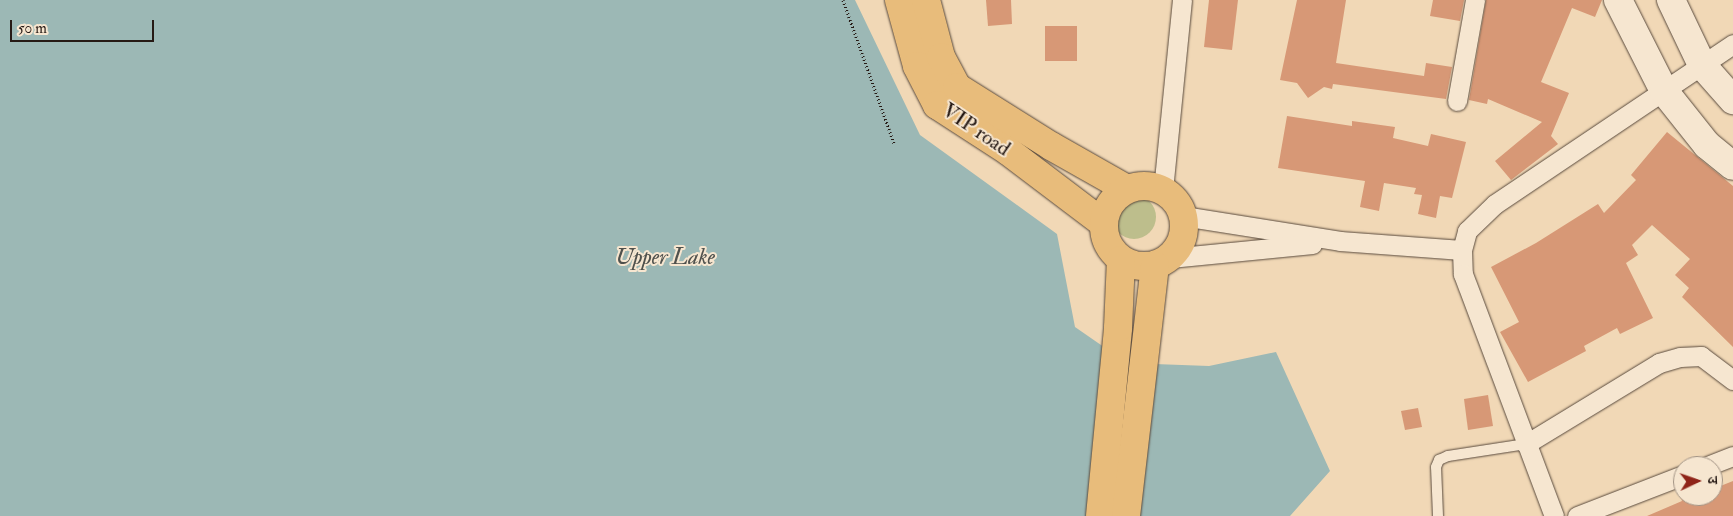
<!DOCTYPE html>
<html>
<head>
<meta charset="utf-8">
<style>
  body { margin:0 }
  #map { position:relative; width:1733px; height:516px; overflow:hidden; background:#f1d8b6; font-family:"IM FELL Double Pica","Noto Serif Devanagari",serif }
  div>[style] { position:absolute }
  .green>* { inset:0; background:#bdbe8c }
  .round { border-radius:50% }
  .water>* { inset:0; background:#9cb8b5 }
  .building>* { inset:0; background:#d79876 }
  .path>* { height:3px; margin-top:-1.5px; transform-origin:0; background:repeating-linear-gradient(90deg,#261a15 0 1px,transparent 0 3.5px) }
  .roads { filter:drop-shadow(0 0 1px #594a3d) drop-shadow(0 0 1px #594a3d) }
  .lane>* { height:10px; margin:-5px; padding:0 5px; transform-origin:5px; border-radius:5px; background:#f6e6d0 }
  .street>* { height:19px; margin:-9.5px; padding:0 9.5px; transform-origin:9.5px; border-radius:9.5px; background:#f6e6d0 }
  .secondary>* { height:28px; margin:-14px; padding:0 14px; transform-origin:14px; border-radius:14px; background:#f6e6d0 }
  .primary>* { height:28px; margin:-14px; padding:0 14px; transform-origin:14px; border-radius:14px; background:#e8bc7b }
  .primary>.ring { margin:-14px; padding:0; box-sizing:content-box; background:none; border:28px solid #e8bc7b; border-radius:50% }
  span { translate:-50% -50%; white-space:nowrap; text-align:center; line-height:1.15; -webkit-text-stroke:4px #f6e6d0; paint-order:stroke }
  .street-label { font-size:21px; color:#261a15 }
  .water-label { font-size:22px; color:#4f514d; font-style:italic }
  .north { position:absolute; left:1673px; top:456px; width:50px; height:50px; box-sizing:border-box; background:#f6e6d0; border:1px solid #a39485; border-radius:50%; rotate:87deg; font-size:14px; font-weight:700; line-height:20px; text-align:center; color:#261a15 }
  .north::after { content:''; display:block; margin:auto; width:18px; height:22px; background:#8f2418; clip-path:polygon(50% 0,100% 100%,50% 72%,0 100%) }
  .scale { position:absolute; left:10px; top:20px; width:144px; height:22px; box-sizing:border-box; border:2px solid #261a15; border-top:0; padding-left:6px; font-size:15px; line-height:18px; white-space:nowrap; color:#261a15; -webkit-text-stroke:4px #f6e6d0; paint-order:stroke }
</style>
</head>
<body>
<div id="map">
  <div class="green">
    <div class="round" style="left:1112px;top:195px;width:44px;height:44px"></div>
  </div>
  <div class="water">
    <div style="clip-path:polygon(0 0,855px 0,920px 135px,1057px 234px,1075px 327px,1127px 363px,1209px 366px,1276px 352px,1330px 471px,1290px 516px,0 516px)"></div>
  </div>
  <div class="building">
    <div style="clip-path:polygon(986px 0,1011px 0,1012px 24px,988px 26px)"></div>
    <div style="clip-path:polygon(1209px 0,1238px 0,1232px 50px,1204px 47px)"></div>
    <div style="clip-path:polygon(1297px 0,1346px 0,1336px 63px,1424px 76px,1426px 63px,1452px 67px,1446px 99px,1333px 84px,1332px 89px,1324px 87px,1308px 98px,1297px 83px,1280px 80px)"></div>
    <div style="clip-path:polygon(1433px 0,1464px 0,1460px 21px,1430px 16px)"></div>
    <div style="clip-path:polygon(1486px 0,1602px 0,1595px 17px,1572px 8px,1541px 82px,1569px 93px,1551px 136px,1558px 144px,1511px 180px,1495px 161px,1542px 122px,1488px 99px,1487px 104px,1469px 100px)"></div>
    <div style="clip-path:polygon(1045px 26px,1077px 26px,1077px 61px,1045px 61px)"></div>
    <div style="clip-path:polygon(1287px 116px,1352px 126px,1352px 121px,1395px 127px,1393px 138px,1428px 146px,1431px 134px,1466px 142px,1452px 198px,1440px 196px,1436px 218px,1418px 214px,1422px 195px,1414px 194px,1416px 188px,1384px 183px,1379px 211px,1360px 207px,1365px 181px,1278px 168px)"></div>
    <div style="clip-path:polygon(1667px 132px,1733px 186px,1733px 347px,1682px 297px,1689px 288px,1675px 275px,1690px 259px,1652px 225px,1632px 245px,1638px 255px,1626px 263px,1653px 318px,1620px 334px,1617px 328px,1584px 346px,1586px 351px,1528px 382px,1500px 332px,1519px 322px,1491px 267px,1536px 243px,1598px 204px,1604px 213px,1636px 180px,1631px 175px)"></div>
    <div style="clip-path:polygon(1488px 395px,1493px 426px,1468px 430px,1464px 399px)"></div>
    <div style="clip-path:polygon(1418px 408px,1422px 427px,1405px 430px,1401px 411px)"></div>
    <div style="clip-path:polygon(1733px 481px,1733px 516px,1647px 516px,1682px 501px,1680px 496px,1713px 496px,1713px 489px)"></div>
  </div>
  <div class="path">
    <div style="left:843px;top:0;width:152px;rotate:70.4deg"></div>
  </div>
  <div class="roads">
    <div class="lane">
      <div style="left:1438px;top:516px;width:49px;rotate:-92.3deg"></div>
      <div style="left:1436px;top:467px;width:8px;rotate:-67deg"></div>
      <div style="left:1439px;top:460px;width:10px;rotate:-24deg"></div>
      <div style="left:1448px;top:456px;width:79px;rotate:-8.7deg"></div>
    </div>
    <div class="street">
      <div style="left:1457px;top:101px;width:103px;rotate:-79.9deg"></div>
      <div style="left:1163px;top:190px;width:191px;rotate:-84.3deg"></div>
      <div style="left:1183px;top:216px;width:159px;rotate:9deg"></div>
      <div style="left:1340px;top:241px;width:122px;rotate:4.2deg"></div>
      <div style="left:1462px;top:250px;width:20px;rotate:-75deg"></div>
      <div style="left:1467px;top:231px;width:39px;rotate:-44deg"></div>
      <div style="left:1495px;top:204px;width:287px;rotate:-33.9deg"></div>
      <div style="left:1462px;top:250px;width:24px;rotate:88deg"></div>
      <div style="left:1463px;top:274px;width:259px;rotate:69.4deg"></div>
      <div style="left:1170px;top:258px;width:143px;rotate:-5.6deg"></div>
      <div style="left:1526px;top:444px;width:156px;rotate:-31.3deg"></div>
      <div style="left:1659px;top:363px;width:22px;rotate:-16deg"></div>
      <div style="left:1680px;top:357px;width:21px;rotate:-3deg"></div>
      <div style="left:1701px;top:356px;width:40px;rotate:37deg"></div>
      <div style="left:1707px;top:466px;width:28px;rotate:-21deg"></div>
      <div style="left:1577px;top:516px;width:114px;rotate:-21.1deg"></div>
    </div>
    <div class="secondary">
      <div style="left:1618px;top:0;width:102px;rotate:63.2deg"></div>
      <div style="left:1664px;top:91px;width:69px;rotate:51.5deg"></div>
      <div style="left:1707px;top:145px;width:33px;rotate:39deg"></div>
      <div style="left:1671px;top:0;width:72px;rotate:64.5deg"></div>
      <div style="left:1702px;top:65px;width:47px;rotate:48.5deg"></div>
    </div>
    <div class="primary">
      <div style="left:899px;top:0;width:68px;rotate:74.7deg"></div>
      <div style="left:917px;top:66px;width:44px;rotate:62.9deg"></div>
      <div style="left:937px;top:105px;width:85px;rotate:32.9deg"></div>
      <div style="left:1008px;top:151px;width:119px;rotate:37.2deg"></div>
      <div style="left:926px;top:0;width:59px;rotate:75.3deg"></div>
      <div style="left:941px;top:57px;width:34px;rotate:62deg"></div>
      <div style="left:957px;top:87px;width:111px;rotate:32.1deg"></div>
      <div style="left:1051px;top:146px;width:87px;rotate:29.5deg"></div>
      <div class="ring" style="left:1104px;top:186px;width:52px;height:52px"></div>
      <div style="left:1100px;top:516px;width:189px;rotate:-84.5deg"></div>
      <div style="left:1118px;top:328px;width:68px;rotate:-87.5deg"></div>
      <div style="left:1126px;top:516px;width:252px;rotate:-83.4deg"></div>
    </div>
  </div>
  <div class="street-label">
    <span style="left:976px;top:130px;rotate:34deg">VIP road</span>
  </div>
  <div class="water-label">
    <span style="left:665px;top:258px">Upper Lake</span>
  </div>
  <div class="north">उ</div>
  <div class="scale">50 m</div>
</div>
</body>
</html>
